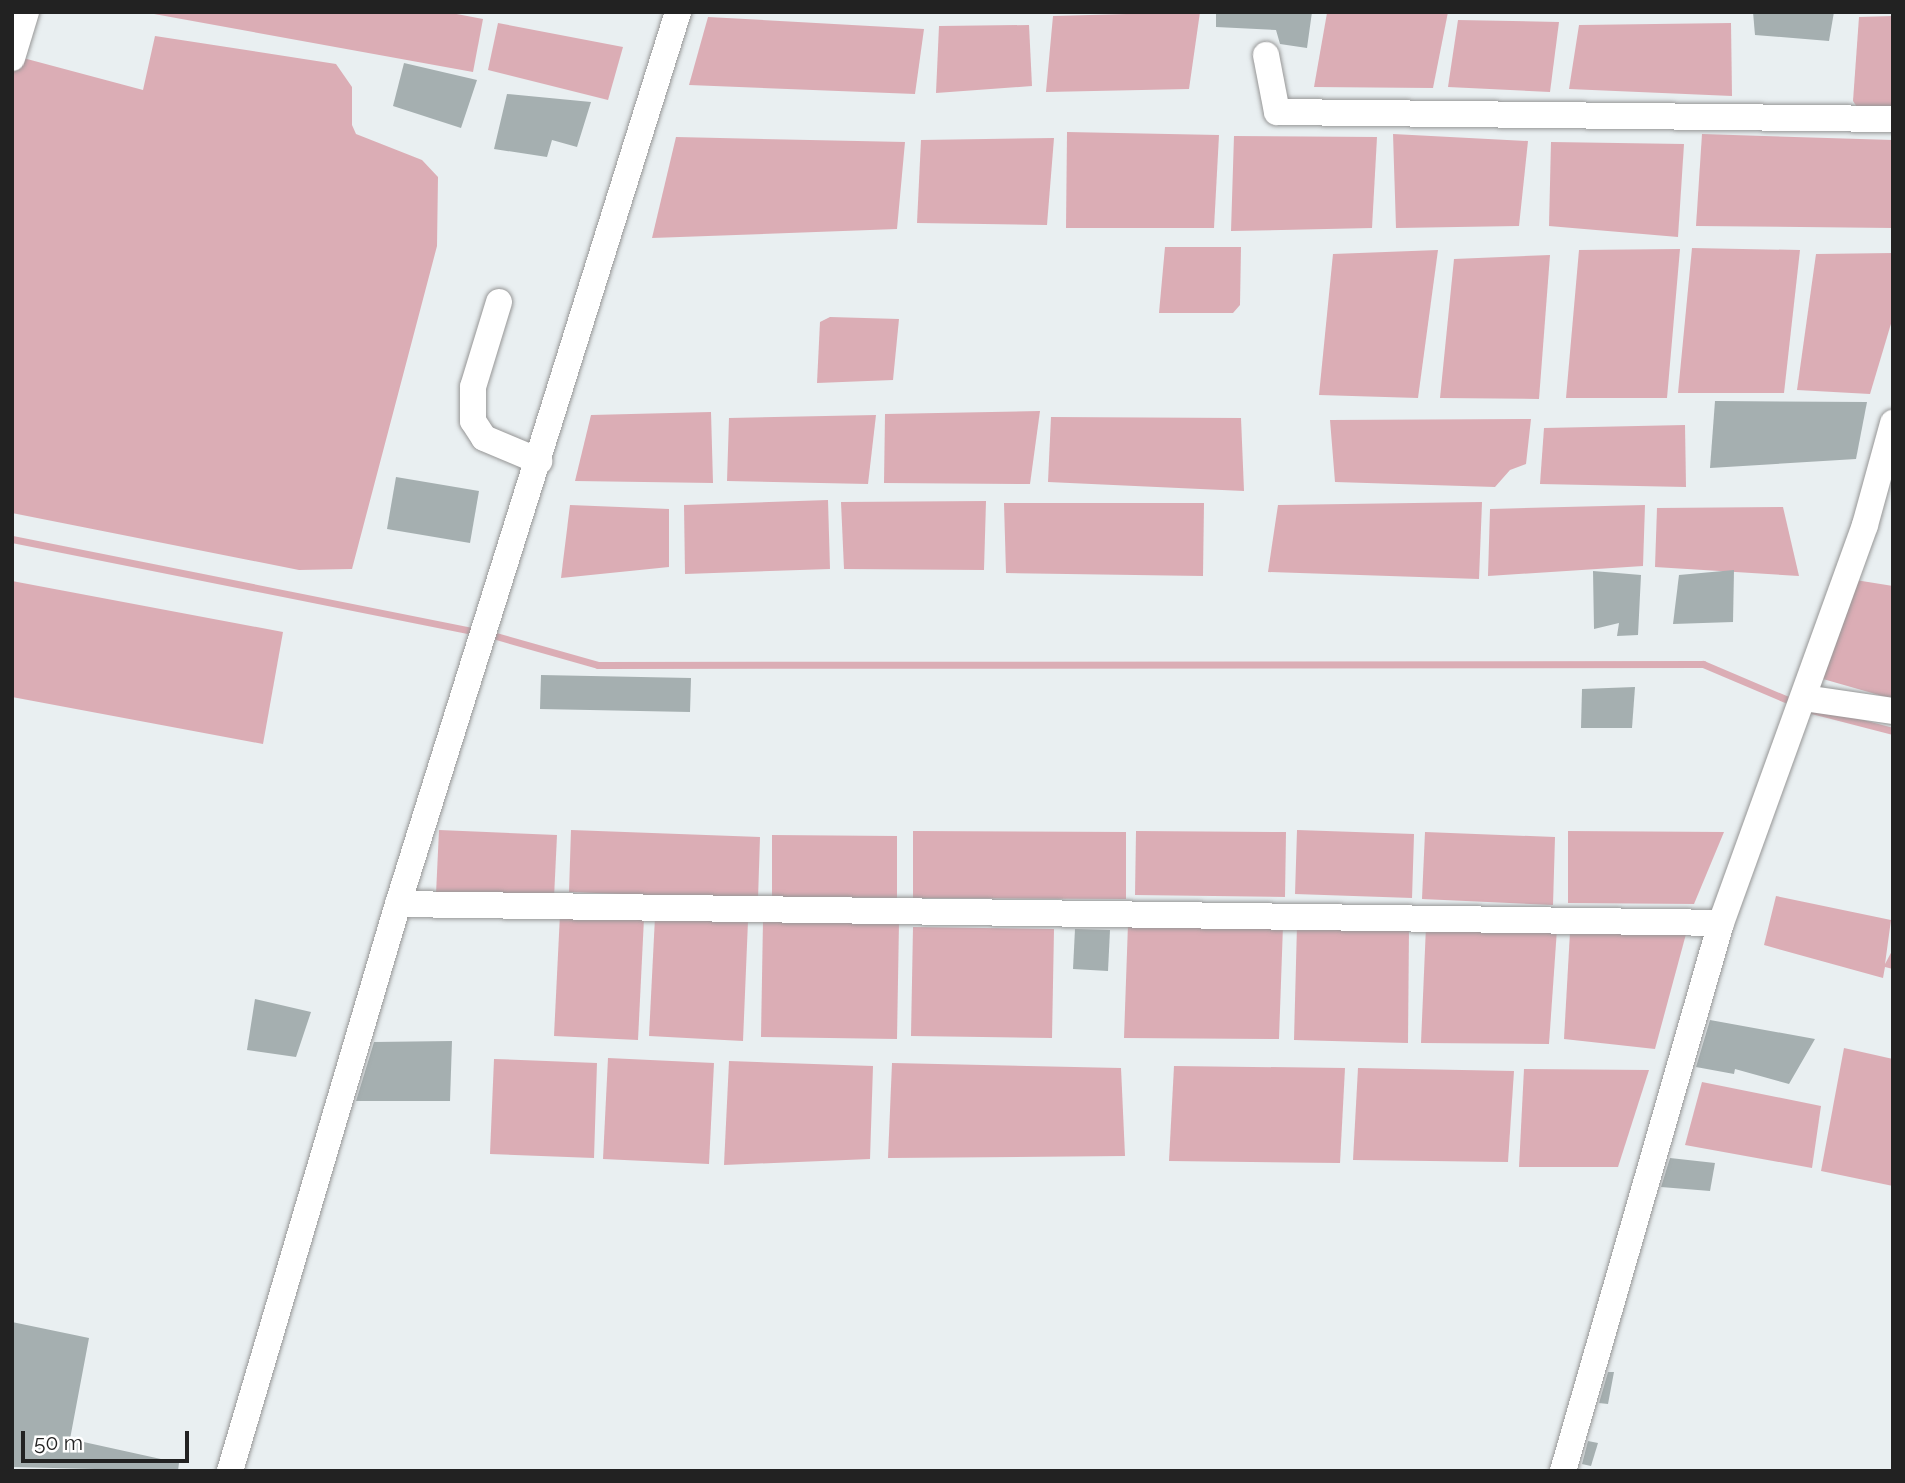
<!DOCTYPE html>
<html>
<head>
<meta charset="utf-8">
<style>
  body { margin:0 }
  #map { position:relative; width:1905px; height:1483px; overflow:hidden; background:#e9eff1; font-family:Raleway,sans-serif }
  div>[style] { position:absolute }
  .water>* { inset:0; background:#dbadb5 }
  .stream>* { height:7px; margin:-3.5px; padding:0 3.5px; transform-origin:3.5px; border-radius:3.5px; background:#dbadb5 }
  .building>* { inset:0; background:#a5afb0 }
  .roads { filter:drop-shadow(0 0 2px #969696) drop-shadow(0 0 2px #969696) }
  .minor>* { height:26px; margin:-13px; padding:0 13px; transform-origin:13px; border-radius:13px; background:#fff }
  span { translate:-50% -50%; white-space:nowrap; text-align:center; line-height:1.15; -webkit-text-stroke:5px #fff; paint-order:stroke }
  .frame { position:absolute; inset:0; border:14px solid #222; pointer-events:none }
  .scale { position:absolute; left:21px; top:1431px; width:168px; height:32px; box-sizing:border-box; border:4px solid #222; border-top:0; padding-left:9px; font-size:21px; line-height:24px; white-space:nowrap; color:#222; -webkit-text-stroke:5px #fff; paint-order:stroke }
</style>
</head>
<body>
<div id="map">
  <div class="water">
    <div style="clip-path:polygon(143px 12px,446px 12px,483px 19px,473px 72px)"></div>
    <div style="clip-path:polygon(1200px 12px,1189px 89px,1046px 92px,1053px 16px)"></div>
    <div style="clip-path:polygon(1448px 12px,1433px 88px,1314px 87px,1327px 13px)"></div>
    <div style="clip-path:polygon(1893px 16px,1893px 109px,1857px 107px,1853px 101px,1859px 17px)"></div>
    <div style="clip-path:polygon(708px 17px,924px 29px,915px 94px,689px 85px)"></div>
    <div style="clip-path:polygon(1458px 20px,1559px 22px,1550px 92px,1448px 87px)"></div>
    <div style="clip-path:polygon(498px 23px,623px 47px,608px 100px,488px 70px)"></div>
    <div style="clip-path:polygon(1731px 23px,1732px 96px,1569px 89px,1579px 25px)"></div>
    <div style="clip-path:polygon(1029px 25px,1032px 86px,936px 93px,939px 26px)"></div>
    <div style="clip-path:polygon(155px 36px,336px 64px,352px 87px,352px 125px,356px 134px,422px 160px,438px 177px,437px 246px,352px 569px,299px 570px,12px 513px,12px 55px,143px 90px)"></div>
    <div style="clip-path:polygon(1067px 132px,1219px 135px,1214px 228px,1066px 228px)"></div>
    <div style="clip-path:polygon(1393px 134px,1528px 141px,1519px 226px,1396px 228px)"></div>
    <div style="clip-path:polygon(1702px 134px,1893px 140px,1893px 228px,1696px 226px)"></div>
    <div style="clip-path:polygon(1234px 136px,1377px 137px,1372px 228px,1231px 231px)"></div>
    <div style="clip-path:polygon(676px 137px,905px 142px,897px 229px,652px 238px)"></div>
    <div style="clip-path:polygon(1054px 138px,1047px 225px,917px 223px,921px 140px)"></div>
    <div style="clip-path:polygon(1551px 142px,1684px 144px,1678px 237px,1549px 226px)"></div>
    <div style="clip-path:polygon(1165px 247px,1241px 247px,1240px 305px,1233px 313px,1159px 313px)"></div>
    <div style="clip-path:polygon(1692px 248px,1800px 250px,1784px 393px,1678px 393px)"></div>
    <div style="clip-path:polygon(1680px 249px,1667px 398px,1566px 398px,1579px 250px)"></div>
    <div style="clip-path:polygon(1438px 250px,1418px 398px,1319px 395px,1333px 254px)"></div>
    <div style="clip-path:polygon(1893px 253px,1893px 317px,1870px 394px,1797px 390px,1816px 254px)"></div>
    <div style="clip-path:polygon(1550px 255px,1539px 399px,1440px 398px,1454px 259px)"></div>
    <div style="clip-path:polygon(830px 317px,899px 319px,893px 380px,817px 383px,820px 322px)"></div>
    <div style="clip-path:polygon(1040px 411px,1030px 484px,884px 483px,885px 414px)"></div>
    <div style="clip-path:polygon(711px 412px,713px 483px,575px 481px,591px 415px)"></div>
    <div style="clip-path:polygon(876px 415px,868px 484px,727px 481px,729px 418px)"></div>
    <div style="clip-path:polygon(1051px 417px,1241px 418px,1244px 491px,1048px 482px)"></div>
    <div style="clip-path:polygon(1531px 419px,1526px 464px,1510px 470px,1495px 487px,1335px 482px,1330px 420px)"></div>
    <div style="clip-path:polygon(1685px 425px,1686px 487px,1540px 484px,1544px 428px)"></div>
    <div style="clip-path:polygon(828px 500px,830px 569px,685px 574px,684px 505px)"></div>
    <div style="clip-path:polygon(986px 501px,984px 570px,844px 569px,841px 502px)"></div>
    <div style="clip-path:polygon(1482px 502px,1479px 579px,1268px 572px,1278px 505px)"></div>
    <div style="clip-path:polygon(1004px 503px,1204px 503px,1203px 576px,1006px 573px)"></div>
    <div style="clip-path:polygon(570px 505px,669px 509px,669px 567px,561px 578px)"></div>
    <div style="clip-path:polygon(1645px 505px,1643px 566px,1488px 576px,1490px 509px)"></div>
    <div style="clip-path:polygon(1783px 507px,1799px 576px,1655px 567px,1657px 508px)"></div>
    <div style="clip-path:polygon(1843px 578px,1893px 586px,1893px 699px,1816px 677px)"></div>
    <div style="clip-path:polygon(12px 581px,283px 632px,263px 744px,12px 697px)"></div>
    <div style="clip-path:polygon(439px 830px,557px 835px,554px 898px,436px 894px)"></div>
    <div style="clip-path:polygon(571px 830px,760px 837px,758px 899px,569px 892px)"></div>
    <div style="clip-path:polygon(1297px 830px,1414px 834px,1412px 898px,1295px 894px)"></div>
    <div style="clip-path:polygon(913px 831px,1126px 832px,1126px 899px,913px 898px)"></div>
    <div style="clip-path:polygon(1136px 831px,1286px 832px,1285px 897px,1135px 895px)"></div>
    <div style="clip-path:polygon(1568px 831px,1724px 832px,1694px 904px,1568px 903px)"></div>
    <div style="clip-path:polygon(1425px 832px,1555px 837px,1553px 905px,1422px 899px)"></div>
    <div style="clip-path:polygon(772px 835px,897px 836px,897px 898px,772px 897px)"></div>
    <div style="clip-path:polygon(1776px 896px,1891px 920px,1885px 964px,1893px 949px,1893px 969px,1885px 967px,1883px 978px,1764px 945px)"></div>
    <div style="clip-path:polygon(560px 914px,644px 918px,638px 1040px,554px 1036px)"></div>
    <div style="clip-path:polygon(655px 917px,748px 921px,743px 1041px,649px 1036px)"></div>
    <div style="clip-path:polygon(763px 920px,899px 922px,897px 1039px,761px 1037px)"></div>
    <div style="clip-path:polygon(1128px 924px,1283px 925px,1279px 1039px,1124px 1038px)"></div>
    <div style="clip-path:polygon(1297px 925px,1409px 928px,1408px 1043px,1294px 1040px)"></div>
    <div style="clip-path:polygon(1426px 926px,1557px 929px,1549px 1044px,1421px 1043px)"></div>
    <div style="clip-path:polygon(913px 927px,1054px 929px,1052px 1038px,911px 1036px)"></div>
    <div style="clip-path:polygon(1570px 932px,1686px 934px,1655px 1049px,1564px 1039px)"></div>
    <div style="clip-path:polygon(1844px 1048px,1893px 1059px,1893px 1186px,1821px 1171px)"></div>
    <div style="clip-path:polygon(608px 1058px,714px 1063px,709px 1164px,603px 1159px)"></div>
    <div style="clip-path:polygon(494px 1059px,597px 1063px,594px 1158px,490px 1154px)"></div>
    <div style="clip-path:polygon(729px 1061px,873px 1066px,870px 1159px,724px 1165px)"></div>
    <div style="clip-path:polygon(892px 1063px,1121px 1068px,1125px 1156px,888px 1158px)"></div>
    <div style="clip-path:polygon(1174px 1066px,1345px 1068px,1340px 1163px,1169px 1161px)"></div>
    <div style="clip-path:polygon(1358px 1068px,1514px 1071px,1508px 1162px,1353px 1160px)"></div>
    <div style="clip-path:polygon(1524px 1069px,1649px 1070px,1618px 1167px,1519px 1167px)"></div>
    <div style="clip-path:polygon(1702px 1082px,1821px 1106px,1812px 1168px,1685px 1145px)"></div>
  </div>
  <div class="stream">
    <div style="left:12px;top:539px;width:475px;rotate:11.3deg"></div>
    <div style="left:489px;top:634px;width:113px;rotate:15.9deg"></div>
    <div style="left:598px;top:665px;width:1105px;rotate:-0.05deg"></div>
    <div style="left:1703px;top:664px;width:100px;rotate:23deg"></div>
    <div style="left:1812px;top:710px;width:84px;rotate:14.5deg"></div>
  </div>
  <div class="building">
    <div style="clip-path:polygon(1216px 12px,1312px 12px,1307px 48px,1280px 44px,1276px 30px,1216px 27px)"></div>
    <div style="clip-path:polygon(1753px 12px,1834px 12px,1829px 41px,1755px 35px)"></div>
    <div style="clip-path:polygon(404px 63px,477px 80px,461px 128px,393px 106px)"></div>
    <div style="clip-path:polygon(507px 94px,591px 102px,577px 147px,552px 140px,547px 157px,494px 149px)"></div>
    <div style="clip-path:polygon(1715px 401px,1867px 402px,1856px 459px,1710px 468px)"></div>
    <div style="clip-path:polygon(396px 477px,479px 491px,470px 543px,387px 529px)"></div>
    <div style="clip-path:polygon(1734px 570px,1733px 622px,1673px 624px,1679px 575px)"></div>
    <div style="clip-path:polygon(1593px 571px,1641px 575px,1638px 635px,1617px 636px,1619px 623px,1594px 629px)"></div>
    <div style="clip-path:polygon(541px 675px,691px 678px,690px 712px,540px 709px)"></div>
    <div style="clip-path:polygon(1635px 687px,1632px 728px,1581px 728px,1582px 689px)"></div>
    <div style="clip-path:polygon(1075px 929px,1110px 930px,1108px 971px,1073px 969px)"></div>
    <div style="clip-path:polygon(255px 999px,311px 1012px,296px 1057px,247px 1050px)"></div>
    <div style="clip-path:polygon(1710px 1020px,1815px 1039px,1789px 1084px,1735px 1069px,1734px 1074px,1696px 1067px)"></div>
    <div style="clip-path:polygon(452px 1041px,450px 1101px,356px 1101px,374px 1042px)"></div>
    <div style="clip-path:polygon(1670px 1158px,1715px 1163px,1710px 1191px,1661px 1187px)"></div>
    <div style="clip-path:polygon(12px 1322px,89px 1338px,70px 1439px,179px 1463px,178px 1471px,12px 1467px)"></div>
    <div style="clip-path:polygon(1608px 1372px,1614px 1372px,1608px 1404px,1599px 1403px)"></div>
    <div style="clip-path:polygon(1588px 1441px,1598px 1443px,1591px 1466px,1582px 1464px)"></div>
  </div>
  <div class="roads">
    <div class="minor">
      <div style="left:1266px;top:55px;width:58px;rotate:79.1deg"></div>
      <div style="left:1277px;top:112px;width:616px;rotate:0.65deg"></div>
      <div style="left:12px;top:58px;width:48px;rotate:-73.1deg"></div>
      <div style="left:499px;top:302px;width:89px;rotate:107deg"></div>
      <div style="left:473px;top:387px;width:34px;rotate:90deg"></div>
      <div style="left:473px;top:421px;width:20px;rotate:57deg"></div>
      <div style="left:484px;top:438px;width:60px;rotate:22.7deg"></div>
      <div style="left:1804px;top:698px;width:90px;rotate:8.3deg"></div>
      <div style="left:398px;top:904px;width:1323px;rotate:0.82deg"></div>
      <div style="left:230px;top:1471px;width:591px;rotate:-73.5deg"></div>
      <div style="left:398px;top:904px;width:935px;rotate:-72.57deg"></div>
      <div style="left:1563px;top:1471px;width:570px;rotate:-73.92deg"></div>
      <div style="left:1721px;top:923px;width:423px;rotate:-70.1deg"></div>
      <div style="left:1865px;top:525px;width:106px;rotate:-74.6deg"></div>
    </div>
  </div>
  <div class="frame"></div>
  <div class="scale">50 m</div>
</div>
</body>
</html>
